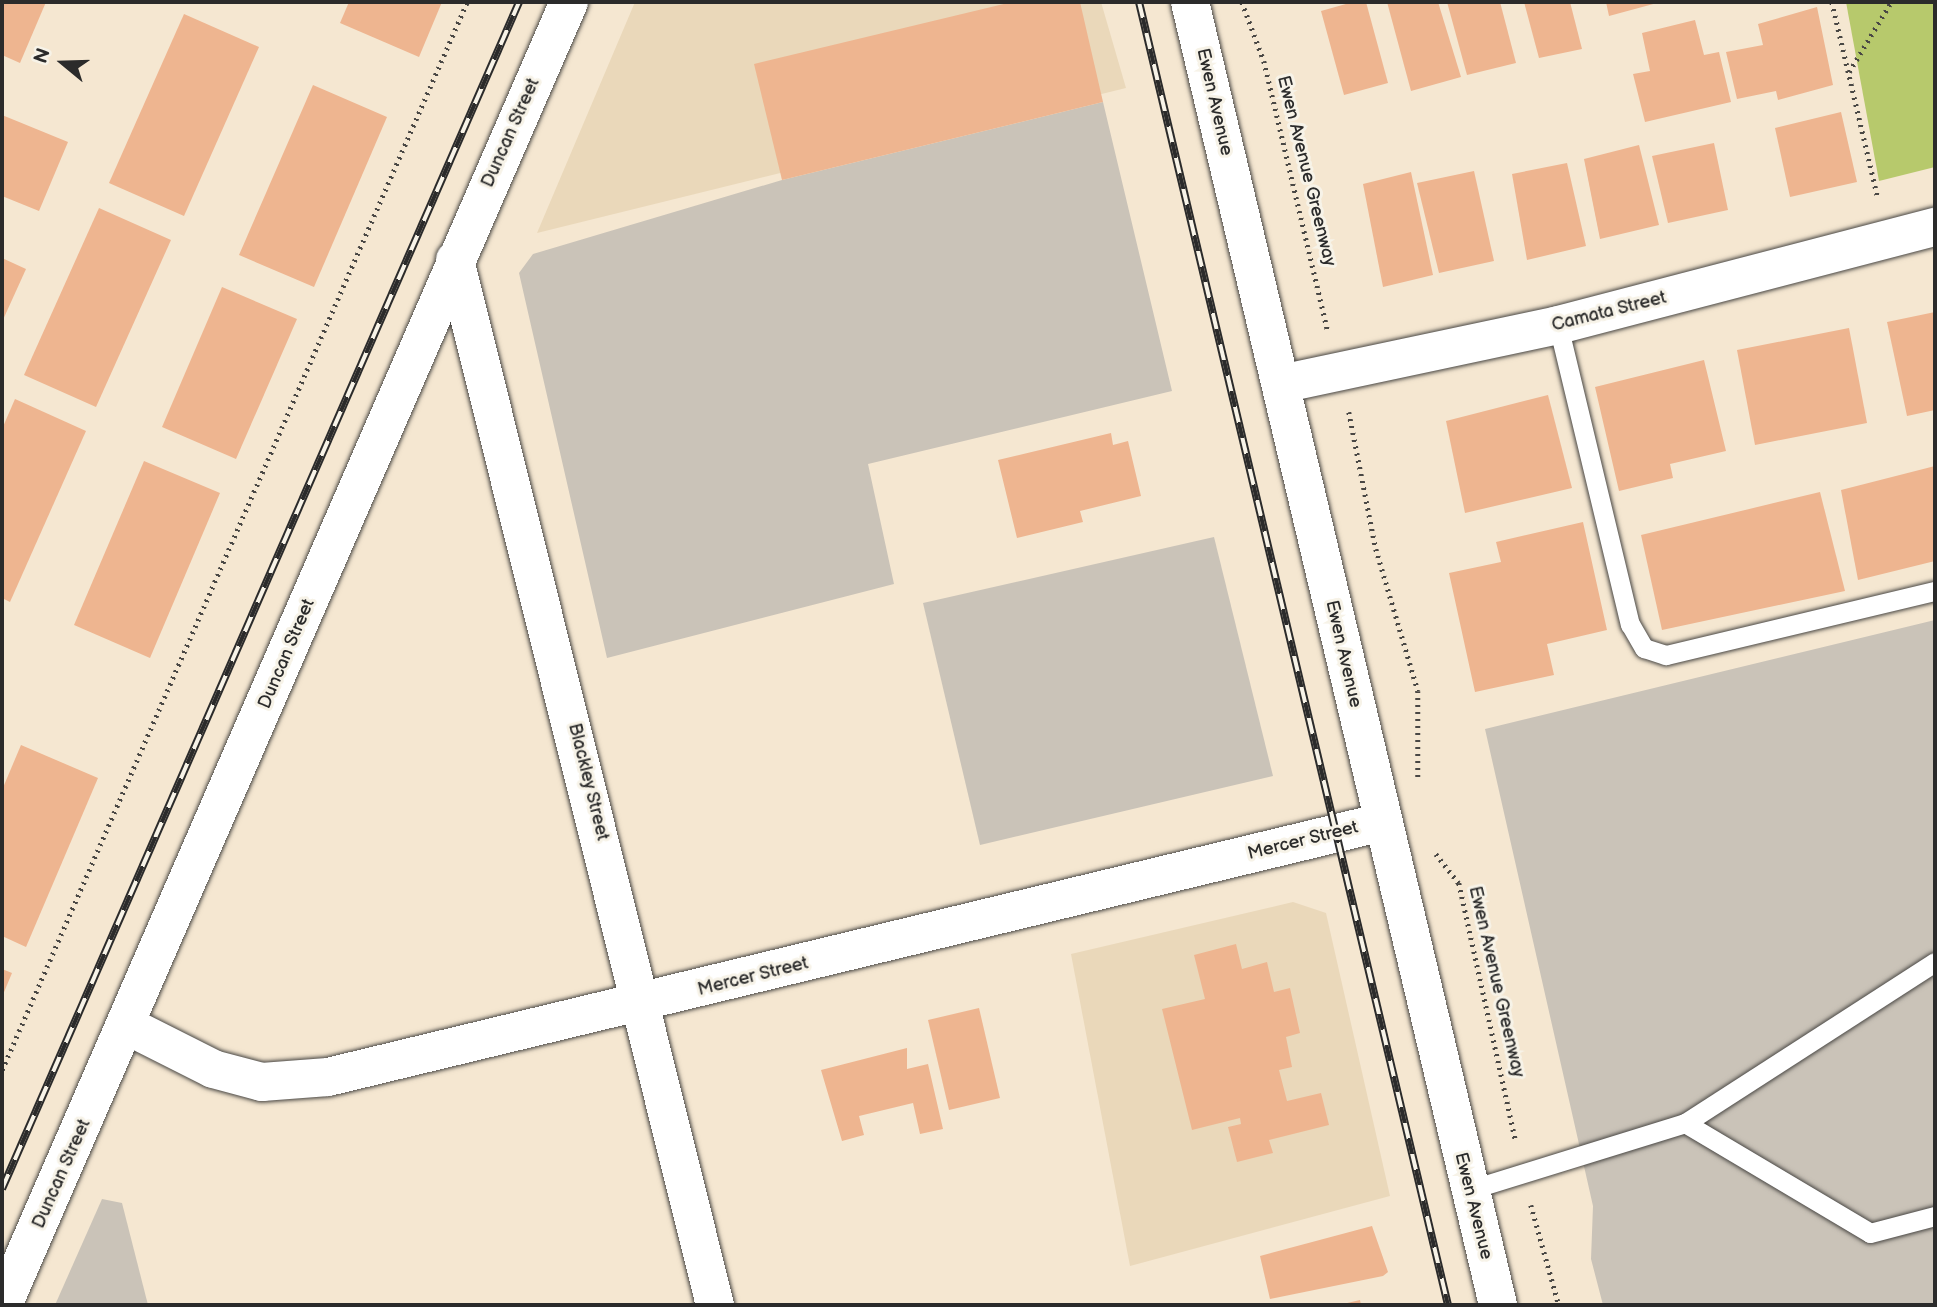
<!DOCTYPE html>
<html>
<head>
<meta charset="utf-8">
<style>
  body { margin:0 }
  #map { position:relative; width:1937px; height:1307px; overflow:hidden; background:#f5e7d1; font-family:"Balsamiq Sans",sans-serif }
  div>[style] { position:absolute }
  .built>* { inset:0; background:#ead8ba }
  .industrial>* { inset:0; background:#cac3b8 }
  .green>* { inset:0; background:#b7c96c }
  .building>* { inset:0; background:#eeb590 }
  .path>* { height:4.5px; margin-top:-2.25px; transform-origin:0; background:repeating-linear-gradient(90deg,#494744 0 2px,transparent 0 7px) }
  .roads { filter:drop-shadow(0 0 2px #494744) drop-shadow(0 0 2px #494744) }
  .lane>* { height:19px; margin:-9.5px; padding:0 9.5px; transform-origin:9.5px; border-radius:9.5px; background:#fff }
  .street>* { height:38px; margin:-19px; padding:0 19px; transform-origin:19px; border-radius:19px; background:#fff }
  .rail>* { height:8px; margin-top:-4px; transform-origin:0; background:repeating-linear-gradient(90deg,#f7f3e8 0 16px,#2b2b2b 0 32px); box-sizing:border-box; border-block:2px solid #2b2b2b }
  span { translate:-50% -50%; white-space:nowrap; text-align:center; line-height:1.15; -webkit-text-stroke:6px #f7f3e8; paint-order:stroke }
  .street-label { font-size:18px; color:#2b2b2b }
  .frame { position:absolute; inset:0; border:4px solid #2b2b2b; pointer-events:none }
  .north { position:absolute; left:28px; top:28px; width:70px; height:70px; -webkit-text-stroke:5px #f7f3e8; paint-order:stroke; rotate:289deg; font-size:19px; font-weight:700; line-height:28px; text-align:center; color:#2b2b2b }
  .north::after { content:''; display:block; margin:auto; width:24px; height:32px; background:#2b2b2b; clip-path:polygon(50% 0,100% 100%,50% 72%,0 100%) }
</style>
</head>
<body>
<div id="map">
  <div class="built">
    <div style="clip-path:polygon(635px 2px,1101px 2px,1126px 88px,537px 233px)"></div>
    <div style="clip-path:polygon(1293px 902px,1326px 913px,1390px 1196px,1130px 1266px,1071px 954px)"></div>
  </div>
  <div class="industrial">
    <div style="clip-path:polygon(1103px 102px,1172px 391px,868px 464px,894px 584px,607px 658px,519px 273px,533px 254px,782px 180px)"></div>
    <div style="clip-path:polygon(1214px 537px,1273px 776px,980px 845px,923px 603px)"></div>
    <div style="clip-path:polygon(1935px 620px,1935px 1305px,1603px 1305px,1591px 1259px,1593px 1206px,1485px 729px)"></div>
    <div style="clip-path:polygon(102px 1199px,122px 1203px,148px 1305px,55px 1305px)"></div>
  </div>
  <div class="green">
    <div style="clip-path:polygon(1846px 2px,1935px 2px,1935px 167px,1879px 181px)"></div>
  </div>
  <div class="building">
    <div style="clip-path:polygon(2px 2px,46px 2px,20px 63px,2px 55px)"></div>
    <div style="clip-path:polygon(349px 2px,442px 2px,419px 57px,340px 23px)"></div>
    <div style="clip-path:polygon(1012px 2px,1080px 2px,1103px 102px,782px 180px,754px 64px)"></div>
    <div style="clip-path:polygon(1353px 2px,1366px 2px,1388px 83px,1344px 95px,1321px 11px)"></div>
    <div style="clip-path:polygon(1387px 2px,1438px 2px,1461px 77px,1411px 91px)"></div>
    <div style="clip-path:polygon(1447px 2px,1500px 2px,1516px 63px,1467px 75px)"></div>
    <div style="clip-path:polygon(1524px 2px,1570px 2px,1582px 49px,1539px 58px)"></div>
    <div style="clip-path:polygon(1606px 2px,1656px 2px,1657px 3px,1609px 16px)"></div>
    <div style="clip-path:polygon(1817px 7px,1833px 85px,1778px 100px,1776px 91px,1737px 99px,1726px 52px,1763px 45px,1758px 24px)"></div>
    <div style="clip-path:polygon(184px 14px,259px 47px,184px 216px,109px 183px)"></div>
    <div style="clip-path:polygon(1695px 20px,1704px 55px,1719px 52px,1731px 102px,1645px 122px,1633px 74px,1650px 71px,1642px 33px)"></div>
    <div style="clip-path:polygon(313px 85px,387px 117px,314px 287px,239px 255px)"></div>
    <div style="clip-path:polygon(1841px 112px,1857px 182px,1790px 197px,1775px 128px)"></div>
    <div style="clip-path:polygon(2px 115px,68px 142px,39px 211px,2px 196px)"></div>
    <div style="clip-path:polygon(1714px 143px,1728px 210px,1668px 223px,1652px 156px)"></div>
    <div style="clip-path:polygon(1639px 145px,1659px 225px,1600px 239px,1584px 159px)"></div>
    <div style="clip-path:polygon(1567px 163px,1586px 246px,1527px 260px,1512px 174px)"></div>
    <div style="clip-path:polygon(1474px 171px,1494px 261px,1439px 273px,1417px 183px)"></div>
    <div style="clip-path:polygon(1411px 172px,1433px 275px,1383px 287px,1363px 184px)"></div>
    <div style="clip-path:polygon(99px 208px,171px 240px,96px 407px,24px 375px)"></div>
    <div style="clip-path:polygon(2px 258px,26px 269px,2px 322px)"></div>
    <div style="clip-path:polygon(222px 287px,297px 319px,236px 459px,162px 427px)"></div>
    <div style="clip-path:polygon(1935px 312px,1935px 410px,1907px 416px,1887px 322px)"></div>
    <div style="clip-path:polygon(1849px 328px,1867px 423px,1755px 445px,1737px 350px)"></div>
    <div style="clip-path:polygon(1704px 360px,1726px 451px,1670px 464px,1673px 478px,1619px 491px,1595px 387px)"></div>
    <div style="clip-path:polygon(1548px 395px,1572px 488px,1465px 513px,1446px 421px)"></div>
    <div style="clip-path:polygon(15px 399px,86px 431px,10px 602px,2px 598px,2px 429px)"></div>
    <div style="clip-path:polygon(1111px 433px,1113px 445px,1128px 441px,1141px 496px,1080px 511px,1083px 522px,1017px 538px,998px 460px)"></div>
    <div style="clip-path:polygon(144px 461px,220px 493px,150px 658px,74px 625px)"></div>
    <div style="clip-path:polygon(1935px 466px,1935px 561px,1858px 580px,1841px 490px)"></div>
    <div style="clip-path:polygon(1820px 492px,1845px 591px,1662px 630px,1641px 535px)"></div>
    <div style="clip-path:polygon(1583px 522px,1607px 630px,1547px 644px,1554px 675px,1475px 692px,1449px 573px,1501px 562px,1496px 542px)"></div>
    <div style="clip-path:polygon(21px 745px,98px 778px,26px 947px,2px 936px,2px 790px)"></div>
    <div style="clip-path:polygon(1236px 944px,1242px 969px,1267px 962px,1274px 992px,1290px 988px,1300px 1033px,1286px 1037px,1292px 1067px,1279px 1070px,1287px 1101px,1321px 1093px,1329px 1125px,1269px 1140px,1273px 1153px,1237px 1162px,1228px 1127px,1241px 1124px,1240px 1118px,1192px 1130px,1162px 1009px,1205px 999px,1194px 955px)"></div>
    <div style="clip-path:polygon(2px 969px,12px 973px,2px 997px)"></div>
    <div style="clip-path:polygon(979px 1008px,1000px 1098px,949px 1110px,928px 1020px)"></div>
    <div style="clip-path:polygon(907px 1048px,907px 1069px,928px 1064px,943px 1129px,920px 1134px,913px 1103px,859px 1116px,864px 1135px,842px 1141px,821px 1070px)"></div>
    <div style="clip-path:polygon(1372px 1226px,1388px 1272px,1383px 1276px,1270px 1299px,1260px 1256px)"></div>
    <div style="clip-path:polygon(1360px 1300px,1361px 1305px,1343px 1305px,1343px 1304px)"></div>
  </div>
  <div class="path">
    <div style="left:1242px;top:2px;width:63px;rotate:69.6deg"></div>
    <div style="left:1264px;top:61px;width:278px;rotate:76.7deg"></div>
    <div style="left:1832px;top:2px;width:201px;rotate:76.8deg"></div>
    <div style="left:1849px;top:72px;width:82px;rotate:-59deg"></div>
    <div style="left:1349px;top:412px;width:140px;rotate:78.9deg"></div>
    <div style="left:1376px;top:549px;width:148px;rotate:73.5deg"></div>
    <div style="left:1418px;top:691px;width:88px;rotate:90deg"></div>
    <div style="left:1436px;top:854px;width:37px;rotate:52deg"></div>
    <div style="left:1459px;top:883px;width:265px;rotate:77.6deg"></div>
    <div style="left:2px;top:1070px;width:1165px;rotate:-66.47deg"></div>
    <div style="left:1531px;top:1205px;width:104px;rotate:74.4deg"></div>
  </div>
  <div class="roads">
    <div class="lane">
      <div style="left:1558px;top:325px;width:308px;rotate:76.5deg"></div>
      <div style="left:1630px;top:624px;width:28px;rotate:60deg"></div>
      <div style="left:1644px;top:648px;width:23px;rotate:18deg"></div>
      <div style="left:1666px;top:655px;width:277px;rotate:-13.4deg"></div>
      <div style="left:1685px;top:1123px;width:297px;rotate:-32.8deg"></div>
      <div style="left:1469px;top:1190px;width:226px;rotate:-17.2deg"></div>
      <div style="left:1685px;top:1123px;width:215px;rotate:30.7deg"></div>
      <div style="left:1870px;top:1233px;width:67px;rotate:-14.7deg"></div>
    </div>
    <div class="street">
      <div style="left:1190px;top:2px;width:1339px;rotate:76.7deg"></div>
      <div style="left:455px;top:260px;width:1077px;rotate:76.03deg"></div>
      <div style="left:1281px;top:384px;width:283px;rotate:-12deg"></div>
      <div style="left:1558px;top:325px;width:390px;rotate:-14.6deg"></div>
      <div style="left:128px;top:1026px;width:95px;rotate:26.8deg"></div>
      <div style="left:213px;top:1069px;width:51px;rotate:14.9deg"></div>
      <div style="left:262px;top:1082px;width:66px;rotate:-4.3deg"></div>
      <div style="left:328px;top:1077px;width:1085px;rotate:-13.59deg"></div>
      <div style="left:3px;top:1305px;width:1421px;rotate:-66.52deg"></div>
    </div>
  </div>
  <div class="rail">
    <div style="left:1139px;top:2px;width:1339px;rotate:76.66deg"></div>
    <div style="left:2px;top:1189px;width:1295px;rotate:-66.46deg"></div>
  </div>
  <div class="street-label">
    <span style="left:1214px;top:102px;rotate:77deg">Ewen Avenue</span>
    <span style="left:511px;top:133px;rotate:-66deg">Duncan Street</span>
    <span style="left:1306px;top:171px;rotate:76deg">Ewen Avenue Greenway</span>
    <span style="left:1609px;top:312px;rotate:-14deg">Camata Street</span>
    <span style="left:287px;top:654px;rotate:-67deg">Duncan Street</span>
    <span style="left:1343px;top:654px;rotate:77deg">Ewen Avenue</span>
    <span style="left:588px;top:782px;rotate:76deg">Blackley Street</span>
    <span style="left:1303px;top:841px;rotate:-14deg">Mercer Street</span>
    <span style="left:753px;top:977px;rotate:-14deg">Mercer Street</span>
    <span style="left:1496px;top:982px;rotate:77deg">Ewen Avenue Greenway</span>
    <span style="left:62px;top:1174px;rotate:-66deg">Duncan Street</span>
    <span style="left:1473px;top:1206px;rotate:76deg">Ewen Avenue</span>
  </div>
  <div class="frame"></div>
  <div class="north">N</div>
</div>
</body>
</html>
